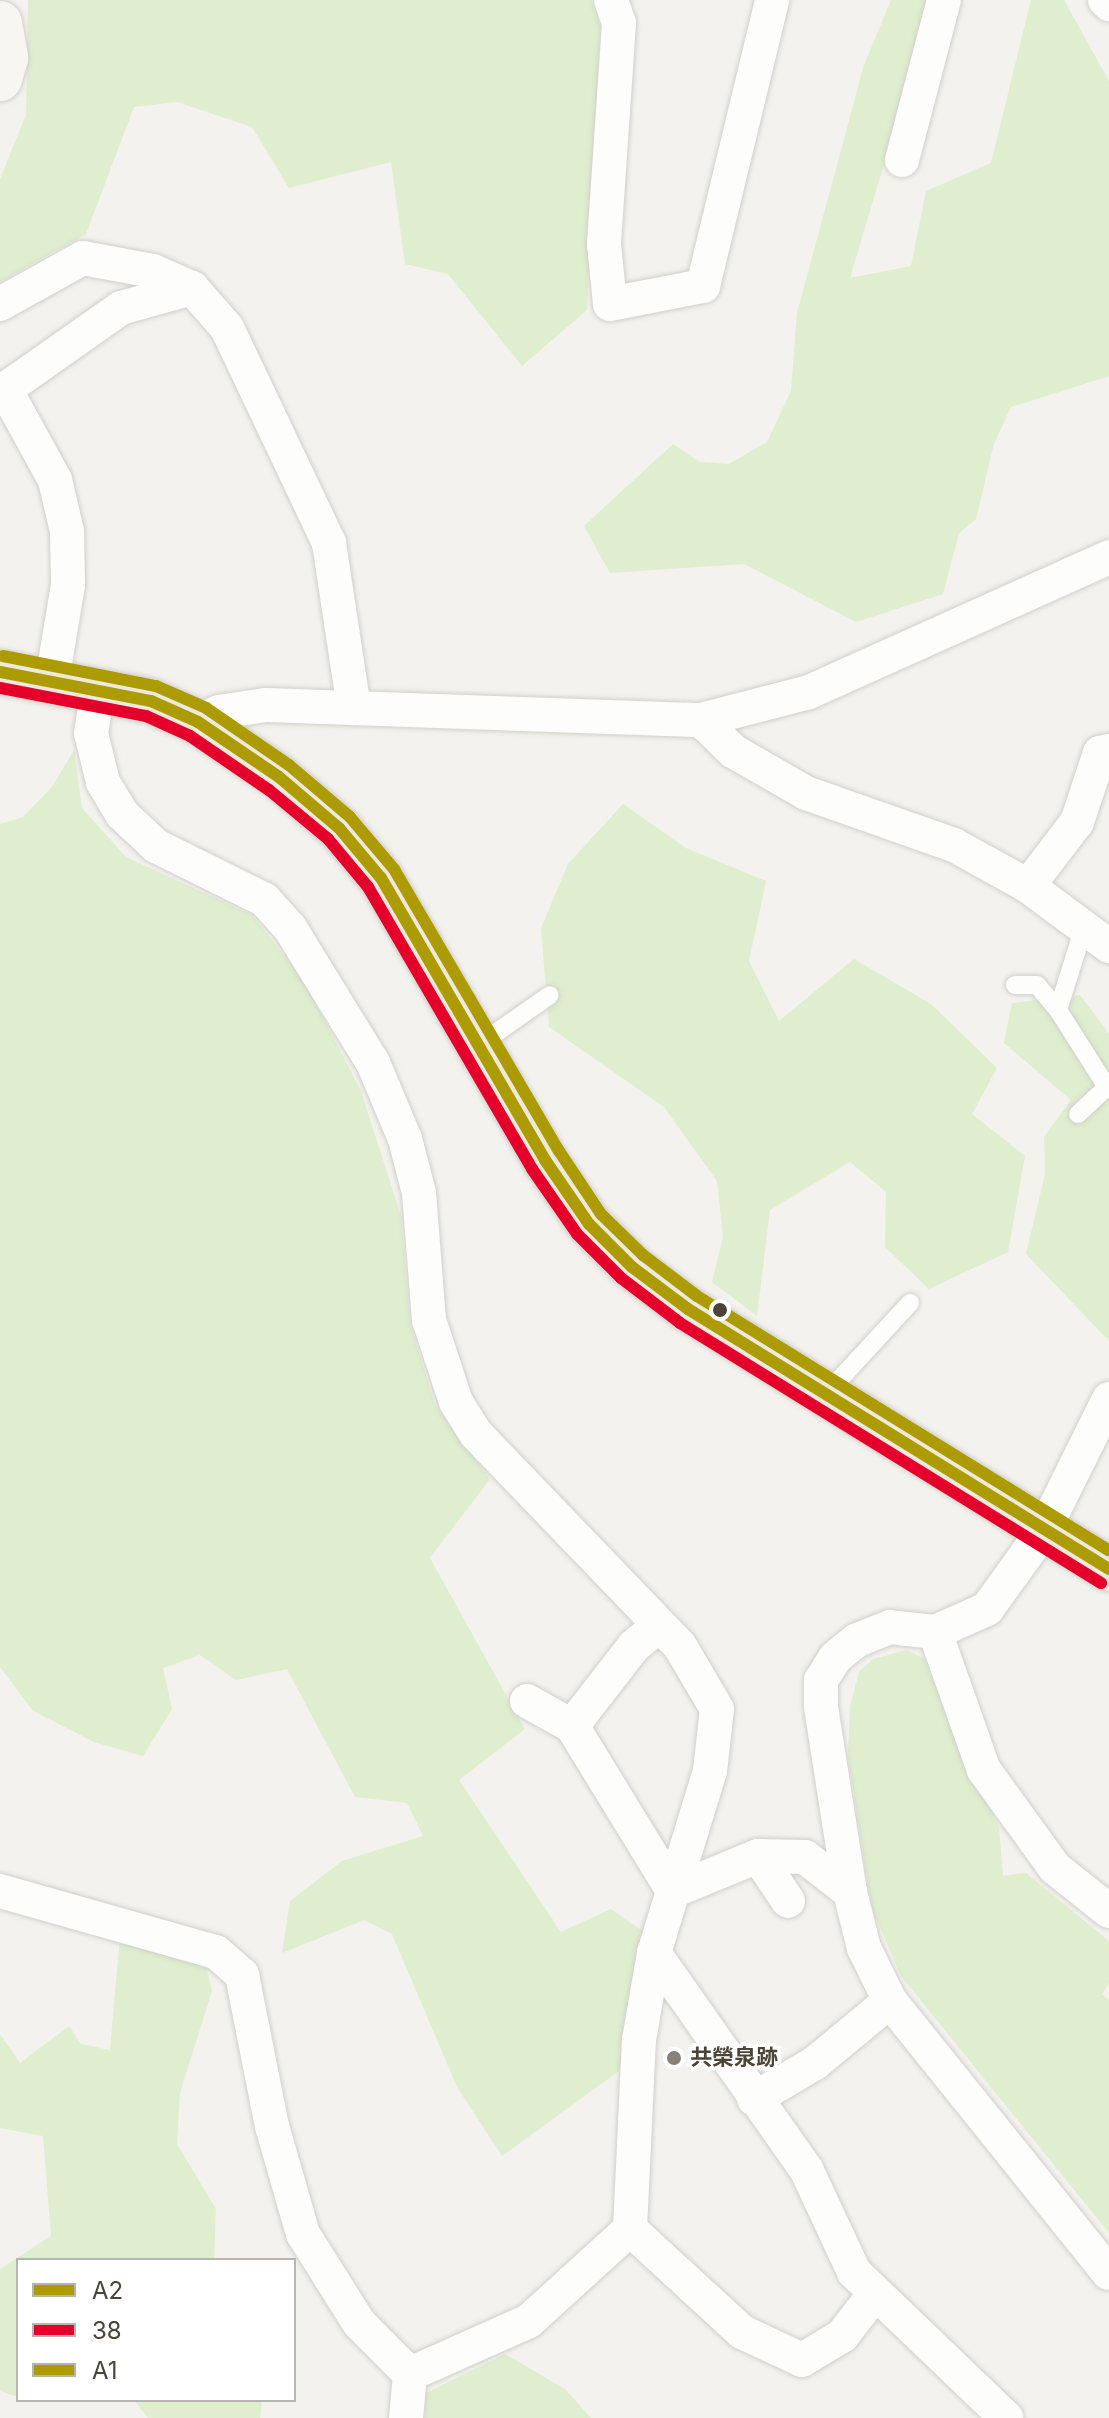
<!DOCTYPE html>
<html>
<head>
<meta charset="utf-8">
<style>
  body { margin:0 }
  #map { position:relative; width:1109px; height:2418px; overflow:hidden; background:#f3f2ee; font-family:Inter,"Noto Sans JP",sans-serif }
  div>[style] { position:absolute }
  .green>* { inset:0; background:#dfeece }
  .roads { filter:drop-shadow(0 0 2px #d1d0cb) drop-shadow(0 0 2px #d1d0cb) }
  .lane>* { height:18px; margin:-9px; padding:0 9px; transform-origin:9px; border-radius:9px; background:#fdfdfc }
  .street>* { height:34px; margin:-17px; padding:0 17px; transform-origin:17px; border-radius:17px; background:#fdfdfc }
  .secondary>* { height:44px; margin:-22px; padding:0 22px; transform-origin:22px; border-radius:22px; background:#f7f6f1 }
  .highway>* { height:44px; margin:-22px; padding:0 22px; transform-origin:22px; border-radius:22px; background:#ede9db }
  .bus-1>* { height:12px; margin:-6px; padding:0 6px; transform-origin:6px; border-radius:6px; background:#ad9b03 }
  .bus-2>* { height:12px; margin:-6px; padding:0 6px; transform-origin:6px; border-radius:6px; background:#e4002b }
  .bus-3>* { height:12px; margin:-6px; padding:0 6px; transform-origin:6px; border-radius:6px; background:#ad9b03 }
  .dots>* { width:22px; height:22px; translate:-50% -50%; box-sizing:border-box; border:4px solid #fff; border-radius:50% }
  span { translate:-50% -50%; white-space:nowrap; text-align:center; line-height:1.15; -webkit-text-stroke:7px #fff; paint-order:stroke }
  .poi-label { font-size:22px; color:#4b4538; font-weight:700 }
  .left { translate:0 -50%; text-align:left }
  .legend { position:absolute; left:16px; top:2258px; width:280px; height:144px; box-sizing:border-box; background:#fff; border:2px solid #b7b5af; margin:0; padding:10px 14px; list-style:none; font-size:24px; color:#4b4538 }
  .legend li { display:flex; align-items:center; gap:16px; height:40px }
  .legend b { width:40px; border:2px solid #b7b5af }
</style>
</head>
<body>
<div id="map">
  <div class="green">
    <div style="clip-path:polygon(28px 0,591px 0,600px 25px,587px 310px,522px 366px,448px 274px,405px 264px,391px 162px,289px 188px,252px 127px,177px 102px,134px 107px,86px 234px,0 282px,0 179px,26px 115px)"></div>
    <div style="clip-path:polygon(891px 0,933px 0,850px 278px,911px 266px,926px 191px,991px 163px,1031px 0,1064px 0,1109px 81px,1109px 376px,1011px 407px,994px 444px,976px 519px,959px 533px,943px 594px,856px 622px,744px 564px,610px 573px,584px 526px,673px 444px,700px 462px,729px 464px,767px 442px,791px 391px,797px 313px,864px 65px)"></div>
    <div style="clip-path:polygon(74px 750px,82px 808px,126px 857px,252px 915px,303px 979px,361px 1091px,401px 1216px,410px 1323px,435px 1405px,490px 1479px,430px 1558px,525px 1729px,459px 1780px,561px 1932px,611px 1909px,644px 1932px,623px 2068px,502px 2156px,457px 2087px,392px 1934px,364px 1920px,282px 1953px,290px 1901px,342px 1861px,423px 1836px,407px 1803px,355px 1797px,287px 1669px,236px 1680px,200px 1655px,163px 1668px,172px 1709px,143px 1756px,94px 1742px,33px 1711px,0 1667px,0 824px,23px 817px,52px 787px)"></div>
    <div style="clip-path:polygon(623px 804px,686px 848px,766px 881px,749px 961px,779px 1021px,854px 959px,931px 1004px,997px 1068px,972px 1114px,1025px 1156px,1008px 1252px,929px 1289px,885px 1247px,886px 1192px,850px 1162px,770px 1210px,757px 1316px,712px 1282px,723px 1237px,717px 1181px,664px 1107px,549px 1027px,541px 928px,568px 864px)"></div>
    <div style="clip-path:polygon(1080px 995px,1109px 1034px,1109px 1341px,1026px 1254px,1045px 1174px,1044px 1137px,1071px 1100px,1004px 1043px,1012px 1003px)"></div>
    <div style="clip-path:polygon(907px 1650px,924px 1659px,999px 1828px,1003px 1876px,1026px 1873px,1109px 1941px,1109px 1983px,1102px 1994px,1109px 2000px,1109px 2233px,901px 1976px,871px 1906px,848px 1756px,850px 1706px,859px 1672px,873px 1659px)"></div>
    <div style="clip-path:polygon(120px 1937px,206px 1966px,212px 1991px,180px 2093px,177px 2144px,216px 2209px,214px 2260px,18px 2260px,18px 2397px,0 2391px,0 2269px,51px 2236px,43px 2136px,0 2128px,0 2034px,20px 2063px,69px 2026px,81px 2044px,110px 2050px)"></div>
    <div style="clip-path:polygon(505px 2354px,565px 2389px,591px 2418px,425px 2418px,426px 2393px)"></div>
    <div style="clip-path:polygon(134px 2400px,262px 2400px,260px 2418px,148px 2418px)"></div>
  </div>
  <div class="roads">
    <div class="lane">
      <div style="left:1015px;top:985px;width:22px"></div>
      <div style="left:1037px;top:985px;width:33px;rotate:50deg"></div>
      <div style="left:480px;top:1044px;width:85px;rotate:-35deg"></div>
      <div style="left:1078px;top:1114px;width:40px;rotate:-43deg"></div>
      <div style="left:1107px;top:1087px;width:91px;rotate:-122.5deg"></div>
      <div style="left:1058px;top:1010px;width:87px;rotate:-72.6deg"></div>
      <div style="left:826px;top:1394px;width:124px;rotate:-47.3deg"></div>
    </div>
    <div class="street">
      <div style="left:611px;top:0;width:24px;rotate:71deg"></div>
      <div style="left:619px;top:23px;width:222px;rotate:93.9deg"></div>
      <div style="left:604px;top:244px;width:60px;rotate:84.3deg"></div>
      <div style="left:610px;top:304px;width:95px;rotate:-11deg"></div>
      <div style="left:703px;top:286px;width:294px;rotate:-76.4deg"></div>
      <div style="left:1105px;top:0;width:6px;rotate:45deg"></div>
      <div style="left:902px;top:160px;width:165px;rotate:-75.3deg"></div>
      <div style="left:0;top:304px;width:95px;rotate:-29deg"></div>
      <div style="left:83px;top:258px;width:71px;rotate:10.5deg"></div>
      <div style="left:153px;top:271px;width:43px;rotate:23.6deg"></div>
      <div style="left:192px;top:288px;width:53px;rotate:48.8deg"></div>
      <div style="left:227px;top:328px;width:238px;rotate:64.6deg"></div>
      <div style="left:329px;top:543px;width:167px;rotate:81.4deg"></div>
      <div style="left:5px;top:389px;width:104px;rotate:61.2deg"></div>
      <div style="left:55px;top:480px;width:52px;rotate:76.8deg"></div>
      <div style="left:67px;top:531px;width:54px;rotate:88.9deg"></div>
      <div style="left:68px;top:585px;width:97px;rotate:99.5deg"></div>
      <div style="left:0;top:393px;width:148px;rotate:-35.1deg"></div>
      <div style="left:121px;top:308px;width:74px;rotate:-15.7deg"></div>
      <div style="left:701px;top:720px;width:45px;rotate:44.1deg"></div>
      <div style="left:733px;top:751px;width:84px;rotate:29.9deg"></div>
      <div style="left:806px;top:793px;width:157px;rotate:19.4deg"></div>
      <div style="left:954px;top:845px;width:85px;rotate:29deg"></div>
      <div style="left:1028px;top:886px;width:101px;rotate:36.5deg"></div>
      <div style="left:198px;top:722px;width:23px;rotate:-25deg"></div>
      <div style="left:219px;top:712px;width:48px;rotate:-8.5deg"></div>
      <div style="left:266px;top:705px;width:435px;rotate:2deg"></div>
      <div style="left:701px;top:720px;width:112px;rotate:-14.5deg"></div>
      <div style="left:809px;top:692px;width:329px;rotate:-24.2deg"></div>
      <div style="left:1028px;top:886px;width:81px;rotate:-52.6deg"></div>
      <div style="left:1077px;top:822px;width:73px;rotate:-71.6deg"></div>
      <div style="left:1100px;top:753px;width:9px;rotate:-13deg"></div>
      <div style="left:1109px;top:1399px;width:146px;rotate:116.4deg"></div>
      <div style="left:1044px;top:1530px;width:97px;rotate:125.8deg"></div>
      <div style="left:987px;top:1609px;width:57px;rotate:156.1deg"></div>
      <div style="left:935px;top:1632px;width:45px;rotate:-173.7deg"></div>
      <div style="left:890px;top:1627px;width:35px;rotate:158deg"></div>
      <div style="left:857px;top:1640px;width:28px;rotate:141deg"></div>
      <div style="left:835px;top:1658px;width:26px;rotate:122deg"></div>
      <div style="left:821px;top:1680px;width:27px;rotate:90deg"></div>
      <div style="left:821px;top:1707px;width:187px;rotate:81.1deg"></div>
      <div style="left:850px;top:1892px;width:58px;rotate:76deg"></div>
      <div style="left:864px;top:1948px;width:59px;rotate:63.9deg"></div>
      <div style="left:890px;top:2001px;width:349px;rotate:51.2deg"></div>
      <div style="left:935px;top:1632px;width:146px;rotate:70.5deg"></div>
      <div style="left:984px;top:1770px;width:121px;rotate:54.1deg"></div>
      <div style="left:1055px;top:1868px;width:69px;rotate:38.5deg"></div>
      <div style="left:527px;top:1701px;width:51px;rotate:29.1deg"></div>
      <div style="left:572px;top:1726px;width:193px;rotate:58.5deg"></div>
      <div style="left:673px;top:1891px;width:92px;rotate:-22.4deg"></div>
      <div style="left:758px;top:1856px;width:47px;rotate:1.2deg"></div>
      <div style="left:805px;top:1857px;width:57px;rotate:37.9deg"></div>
      <div style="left:572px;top:1726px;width:101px;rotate:-52.2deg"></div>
      <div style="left:634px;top:1646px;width:33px;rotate:-39deg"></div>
      <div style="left:758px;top:1856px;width:54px;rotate:56.3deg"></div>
      <div style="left:0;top:1891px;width:224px;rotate:15.8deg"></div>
      <div style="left:216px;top:1952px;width:35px;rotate:41deg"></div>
      <div style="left:242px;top:1975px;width:154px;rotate:78.8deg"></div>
      <div style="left:272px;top:2126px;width:112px;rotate:74deg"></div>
      <div style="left:303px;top:2234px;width:105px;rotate:57.8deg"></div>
      <div style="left:359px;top:2323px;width:72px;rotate:45deg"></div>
      <div style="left:410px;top:2374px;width:130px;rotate:-24deg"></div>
      <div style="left:529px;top:2321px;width:137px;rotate:-42.3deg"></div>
      <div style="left:630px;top:2229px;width:189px;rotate:-87.3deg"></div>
      <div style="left:639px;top:2040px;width:88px;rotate:-80.2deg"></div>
      <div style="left:654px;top:1953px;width:190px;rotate:-72.9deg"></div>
      <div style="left:710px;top:1771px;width:62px;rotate:-83.6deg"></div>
      <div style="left:717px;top:1709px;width:73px;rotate:-120.4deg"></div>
      <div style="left:680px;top:1646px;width:294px;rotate:-133.9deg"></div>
      <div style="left:476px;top:1434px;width:38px;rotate:-122deg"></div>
      <div style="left:456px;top:1402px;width:86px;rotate:-108.2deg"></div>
      <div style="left:429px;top:1320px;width:127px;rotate:-94.5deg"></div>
      <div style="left:419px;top:1193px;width:56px;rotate:-104.5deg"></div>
      <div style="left:405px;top:1139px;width:82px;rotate:-112.8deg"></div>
      <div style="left:373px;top:1063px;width:158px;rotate:-121.6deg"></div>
      <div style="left:290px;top:928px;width:38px;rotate:-132deg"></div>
      <div style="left:265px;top:900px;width:122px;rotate:-153.6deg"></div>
      <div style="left:156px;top:846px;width:47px;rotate:-136.7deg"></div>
      <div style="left:122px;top:814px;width:37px;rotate:-121deg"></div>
      <div style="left:103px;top:782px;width:50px;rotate:-103.8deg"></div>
      <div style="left:91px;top:733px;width:45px;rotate:-81deg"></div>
      <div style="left:654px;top:1953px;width:266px;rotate:54.9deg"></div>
      <div style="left:807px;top:2171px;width:111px;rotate:65deg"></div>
      <div style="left:854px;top:2272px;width:211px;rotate:43.8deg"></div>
      <div style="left:754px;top:2099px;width:71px;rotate:-30.5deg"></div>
      <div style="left:815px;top:2063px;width:97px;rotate:-39.6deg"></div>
      <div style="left:630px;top:2229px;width:152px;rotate:42.6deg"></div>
      <div style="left:742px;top:2332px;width:66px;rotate:25deg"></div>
      <div style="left:802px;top:2360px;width:47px;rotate:-31deg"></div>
      <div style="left:842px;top:2336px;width:51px;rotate:-52.2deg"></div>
      <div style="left:406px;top:2418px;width:44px;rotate:-84.8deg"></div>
    </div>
    <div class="secondary">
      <div style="left:0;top:23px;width:36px;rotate:80deg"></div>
      <div style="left:6px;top:58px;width:22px;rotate:106deg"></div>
    </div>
    <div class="highway">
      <div style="left:0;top:672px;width:154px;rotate:10.9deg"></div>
      <div style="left:151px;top:701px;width:51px;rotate:24.1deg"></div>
      <div style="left:198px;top:722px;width:98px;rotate:34.2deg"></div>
      <div style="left:279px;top:777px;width:79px;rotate:40.4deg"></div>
      <div style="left:339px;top:828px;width:65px;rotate:50deg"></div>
      <div style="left:381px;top:878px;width:326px;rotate:59.8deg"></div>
      <div style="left:545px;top:1160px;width:78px;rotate:55.5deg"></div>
      <div style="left:589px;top:1224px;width:61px;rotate:45deg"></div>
      <div style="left:632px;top:1267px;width:70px;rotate:36.9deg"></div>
      <div style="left:688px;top:1309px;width:495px;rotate:31.7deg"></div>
    </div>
  </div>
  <div class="bus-1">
    <div style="left:0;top:672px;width:154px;rotate:10.9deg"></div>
    <div style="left:151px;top:701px;width:51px;rotate:24.1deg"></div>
    <div style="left:198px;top:722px;width:98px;rotate:34.2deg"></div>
    <div style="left:279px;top:777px;width:79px;rotate:40.4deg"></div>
    <div style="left:339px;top:828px;width:65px;rotate:50deg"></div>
    <div style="left:381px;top:878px;width:326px;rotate:59.8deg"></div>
    <div style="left:545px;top:1160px;width:78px;rotate:55.5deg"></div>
    <div style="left:589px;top:1224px;width:61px;rotate:45deg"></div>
    <div style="left:632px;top:1267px;width:70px;rotate:36.9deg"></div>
    <div style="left:688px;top:1309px;width:495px;rotate:31.7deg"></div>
  </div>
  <div class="bus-2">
    <div style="left:0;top:688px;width:149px;rotate:10.9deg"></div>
    <div style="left:146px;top:716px;width:48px;rotate:24.4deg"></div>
    <div style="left:190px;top:736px;width:96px;rotate:34.4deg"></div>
    <div style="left:269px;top:790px;width:77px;rotate:39.7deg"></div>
    <div style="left:328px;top:839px;width:62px;rotate:50.2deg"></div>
    <div style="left:368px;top:887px;width:326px;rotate:59.8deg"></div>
    <div style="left:532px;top:1169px;width:79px;rotate:55.3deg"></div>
    <div style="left:577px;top:1234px;width:62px;rotate:45deg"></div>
    <div style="left:621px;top:1278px;width:74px;rotate:37.3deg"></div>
    <div style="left:680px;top:1323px;width:495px;rotate:31.7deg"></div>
  </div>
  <div class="bus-3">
    <div style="left:3px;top:656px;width:156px;rotate:11.1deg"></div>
    <div style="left:156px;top:686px;width:55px;rotate:23.7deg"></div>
    <div style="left:206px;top:708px;width:101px;rotate:34.5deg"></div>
    <div style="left:289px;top:765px;width:80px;rotate:40.4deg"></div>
    <div style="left:350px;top:817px;width:68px;rotate:49.8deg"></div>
    <div style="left:394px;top:869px;width:327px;rotate:59.7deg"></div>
    <div style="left:559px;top:1151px;width:76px;rotate:56.3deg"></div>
    <div style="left:601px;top:1214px;width:59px;rotate:44.3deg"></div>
    <div style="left:643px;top:1255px;width:68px;rotate:37.2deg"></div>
    <div style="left:697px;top:1296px;width:484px;rotate:31.7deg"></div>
  </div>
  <div class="dots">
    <div style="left:720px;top:1310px;background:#4b4538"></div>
    <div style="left:674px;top:2058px;background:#868278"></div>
  </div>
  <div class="poi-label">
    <span class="left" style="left:690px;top:2058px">共榮泉跡</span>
  </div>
  <ul class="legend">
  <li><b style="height:10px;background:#ad9b03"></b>A2</li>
  <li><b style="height:10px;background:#e4002b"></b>38</li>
  <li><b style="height:10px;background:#ad9b03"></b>A1</li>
  </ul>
</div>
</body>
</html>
